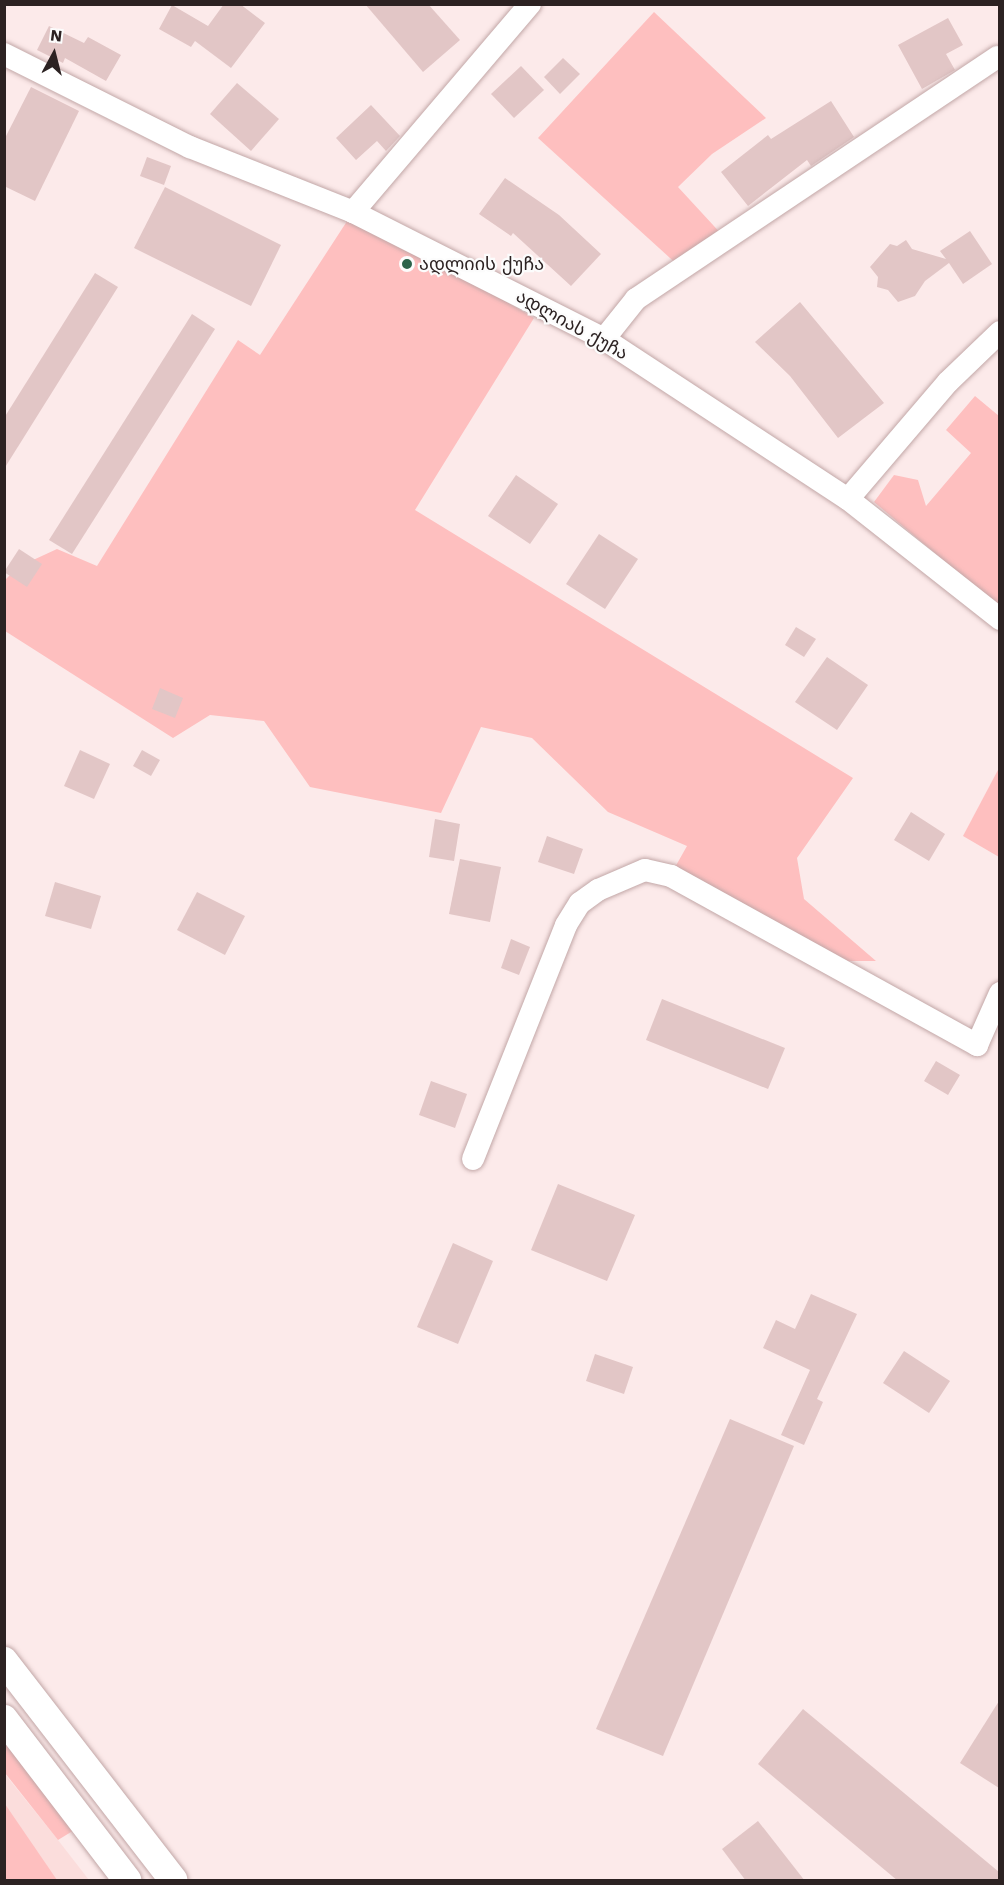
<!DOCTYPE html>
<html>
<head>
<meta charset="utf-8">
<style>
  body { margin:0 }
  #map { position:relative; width:1004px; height:1885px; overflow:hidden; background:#fceaea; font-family:"Work Sans","Noto Sans Georgian",sans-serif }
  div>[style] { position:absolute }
  .built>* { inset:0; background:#fbdddc }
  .green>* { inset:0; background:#febfbf }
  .building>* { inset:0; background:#e2c6c6 }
  .roads { filter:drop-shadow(0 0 2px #c2a7a7) drop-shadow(0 0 2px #c2a7a7) }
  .minor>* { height:22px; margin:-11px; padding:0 11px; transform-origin:11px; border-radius:11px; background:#fff }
  .major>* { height:28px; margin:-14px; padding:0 14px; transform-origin:14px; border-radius:14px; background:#fff }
  .dots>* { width:16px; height:16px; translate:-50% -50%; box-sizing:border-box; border:3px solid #fcfcfc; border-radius:50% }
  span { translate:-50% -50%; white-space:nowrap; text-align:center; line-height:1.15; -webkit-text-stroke:4.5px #fcfcfc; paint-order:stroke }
  .poi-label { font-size:18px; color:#2c2222 }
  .left { translate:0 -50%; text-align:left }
  .street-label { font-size:18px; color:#2c2222 }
  .frame { position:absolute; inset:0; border:6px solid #2c2222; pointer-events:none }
  .north { position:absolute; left:24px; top:24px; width:60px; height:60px; -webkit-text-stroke:4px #fcfcfc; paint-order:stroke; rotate:7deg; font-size:16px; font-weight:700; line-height:24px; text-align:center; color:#2c2222 }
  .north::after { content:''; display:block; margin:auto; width:21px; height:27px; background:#2c2222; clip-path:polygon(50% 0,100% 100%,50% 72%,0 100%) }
</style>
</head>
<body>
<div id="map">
  <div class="built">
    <div style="clip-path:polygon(4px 1773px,58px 1840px,89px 1880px,5px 1880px)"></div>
  </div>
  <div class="green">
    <div style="clip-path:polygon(654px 12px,766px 118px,712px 154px,678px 187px,725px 238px,681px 268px,538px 138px)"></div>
    <div style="clip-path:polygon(353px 212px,534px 318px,415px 510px,853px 778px,797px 858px,804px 899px,876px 961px,846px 961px,674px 869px,687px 846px,608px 812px,532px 738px,481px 727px,441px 813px,310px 787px,264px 721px,210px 715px,173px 738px,5px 631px,5px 580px,18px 567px,57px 549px,97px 566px,238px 340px,260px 355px)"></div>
    <div style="clip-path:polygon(975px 396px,999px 416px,999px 607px,874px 502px,894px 475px,918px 480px,926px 506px,971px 453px,946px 430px)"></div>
    <div style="clip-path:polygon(999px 768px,1000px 857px,999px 857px,963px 836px)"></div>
    <div style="clip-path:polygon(4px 1719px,84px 1824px,58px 1840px,5px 1773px)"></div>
    <div style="clip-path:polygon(4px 1804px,5px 1804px,57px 1880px,5px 1880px)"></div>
  </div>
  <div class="building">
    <div style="clip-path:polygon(224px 4px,240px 4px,265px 23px,231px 68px,195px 41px,191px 47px,159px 29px,172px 5px,208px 26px)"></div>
    <div style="clip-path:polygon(365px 4px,428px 4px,460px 40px,423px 72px)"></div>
    <div style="clip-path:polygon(948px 18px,963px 45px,946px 54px,955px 70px,922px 89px,898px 45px)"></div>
    <div style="clip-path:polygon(49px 26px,84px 43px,88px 37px,121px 55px,106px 81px,65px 58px,63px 63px,37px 50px)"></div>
    <div style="clip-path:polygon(563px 58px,580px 74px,560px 94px,544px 77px)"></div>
    <div style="clip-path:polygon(521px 66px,544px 90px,514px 118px,491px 94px)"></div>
    <div style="clip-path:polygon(237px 83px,279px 119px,251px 151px,210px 114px)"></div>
    <div style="clip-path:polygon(31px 87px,79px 111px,35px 201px,4px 186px,4px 140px)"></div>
    <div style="clip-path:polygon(831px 101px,854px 137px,811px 166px,807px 160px,748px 206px,721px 172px,768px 135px,771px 139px)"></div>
    <div style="clip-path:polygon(371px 105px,400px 136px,386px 151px,377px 141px,356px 160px,336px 138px)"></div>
    <div style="clip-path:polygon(147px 157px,171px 166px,164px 185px,140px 176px)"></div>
    <div style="clip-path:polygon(505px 178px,559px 215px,601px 254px,571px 286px,513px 233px,511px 236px,479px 214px)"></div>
    <div style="clip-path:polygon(165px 187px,281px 245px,251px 306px,134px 248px)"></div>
    <div style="clip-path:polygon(970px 231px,992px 264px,963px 284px,949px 263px,925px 281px,915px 296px,898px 302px,888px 290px,877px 287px,878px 277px,870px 267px,890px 244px,897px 246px,906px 240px,912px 249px,946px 259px,940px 251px)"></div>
    <div style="clip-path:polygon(95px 273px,118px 287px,4px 469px,4px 418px)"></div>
    <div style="clip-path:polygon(800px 302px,884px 403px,838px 438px,790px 376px,755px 342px)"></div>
    <div style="clip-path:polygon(192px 314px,215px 329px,72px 554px,49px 540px)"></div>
    <div style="clip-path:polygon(516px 475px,558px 504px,530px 544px,488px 516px)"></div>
    <div style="clip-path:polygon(599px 534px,638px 559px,605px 609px,566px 584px)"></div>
    <div style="clip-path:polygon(19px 549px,42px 564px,27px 587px,4px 572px)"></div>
    <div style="clip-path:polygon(796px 627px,816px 639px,804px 657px,785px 645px)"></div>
    <div style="clip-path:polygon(827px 657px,868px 685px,837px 730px,795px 702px)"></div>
    <div style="clip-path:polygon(160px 688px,183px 698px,175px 718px,152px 709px)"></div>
    <div style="clip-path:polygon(80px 750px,110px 764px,94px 799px,64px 786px)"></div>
    <div style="clip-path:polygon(142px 750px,160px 760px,151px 776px,133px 766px)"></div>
    <div style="clip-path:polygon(911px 812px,945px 834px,929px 861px,894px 840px)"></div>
    <div style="clip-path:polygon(435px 819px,460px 824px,454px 861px,429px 857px)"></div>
    <div style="clip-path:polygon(547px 836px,583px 849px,574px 874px,538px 862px)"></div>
    <div style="clip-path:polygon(460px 859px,501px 867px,490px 922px,449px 914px)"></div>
    <div style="clip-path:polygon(55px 882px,101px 896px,91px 929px,45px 916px)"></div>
    <div style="clip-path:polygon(197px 892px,245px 916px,225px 955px,177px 930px)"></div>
    <div style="clip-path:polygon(511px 939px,530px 947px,519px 975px,501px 968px)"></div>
    <div style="clip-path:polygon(662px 999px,785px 1048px,768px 1089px,646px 1040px)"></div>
    <div style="clip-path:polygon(936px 1061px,960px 1075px,948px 1095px,924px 1081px)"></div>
    <div style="clip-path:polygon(431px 1081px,467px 1094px,455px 1128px,419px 1115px)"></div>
    <div style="clip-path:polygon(558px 1184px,635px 1215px,607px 1281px,531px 1250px)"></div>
    <div style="clip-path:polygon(453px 1243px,493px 1261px,458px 1344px,417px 1327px)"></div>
    <div style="clip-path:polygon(811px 1294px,857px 1314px,817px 1399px,823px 1402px,804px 1445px,781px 1435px,810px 1370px,763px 1348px,776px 1320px,795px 1329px)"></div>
    <div style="clip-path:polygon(904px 1351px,950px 1381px,929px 1413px,883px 1383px)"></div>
    <div style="clip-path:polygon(595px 1354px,633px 1367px,624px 1394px,586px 1381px)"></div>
    <div style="clip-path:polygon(730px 1419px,794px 1446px,663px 1756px,596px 1729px)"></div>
    <div style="clip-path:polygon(999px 1701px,999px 1788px,960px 1763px)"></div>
    <div style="clip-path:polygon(803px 1709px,999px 1872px,999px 1881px,898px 1881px,758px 1764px)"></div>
    <div style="clip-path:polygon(758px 1821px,805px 1881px,746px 1881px,722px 1849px)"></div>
  </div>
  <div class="roads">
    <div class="minor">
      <div style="left:4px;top:54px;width:208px;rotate:26.6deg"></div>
      <div style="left:190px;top:147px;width:175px;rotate:21.7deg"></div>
      <div style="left:353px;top:212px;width:281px;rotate:26.8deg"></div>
      <div style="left:604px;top:339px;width:292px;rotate:33.3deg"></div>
      <div style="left:848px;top:499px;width:194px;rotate:38.3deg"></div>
      <div style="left:353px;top:212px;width:273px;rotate:-49.6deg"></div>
      <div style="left:604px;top:339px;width:51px;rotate:-51.3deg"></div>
      <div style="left:636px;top:299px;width:435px;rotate:-33.8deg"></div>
      <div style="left:848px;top:499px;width:154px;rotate:-49.5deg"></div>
      <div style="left:948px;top:382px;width:72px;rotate:-43.9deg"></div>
      <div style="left:473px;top:1159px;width:252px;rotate:-68.3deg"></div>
      <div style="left:566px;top:925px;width:26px;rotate:-58deg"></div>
      <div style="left:580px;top:903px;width:22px;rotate:-36deg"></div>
      <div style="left:598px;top:890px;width:51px;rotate:-23.1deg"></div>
      <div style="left:645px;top:870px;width:27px;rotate:13deg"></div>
      <div style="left:671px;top:876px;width:350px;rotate:28.9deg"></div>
      <div style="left:977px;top:1045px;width:57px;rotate:-66.1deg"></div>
    </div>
    <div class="major">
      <div style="left:4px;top:1661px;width:277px;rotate:52.3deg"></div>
      <div style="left:4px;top:1719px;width:203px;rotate:52.6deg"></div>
    </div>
  </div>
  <div class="dots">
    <div style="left:407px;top:264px;background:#2b634a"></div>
  </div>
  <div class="poi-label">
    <span class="left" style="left:419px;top:264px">ადლიის ქუჩა</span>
  </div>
  <div class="street-label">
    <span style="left:572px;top:325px;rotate:29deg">ადლიას ქუჩა</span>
  </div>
  <div class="frame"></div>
  <div class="north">N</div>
</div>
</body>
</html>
